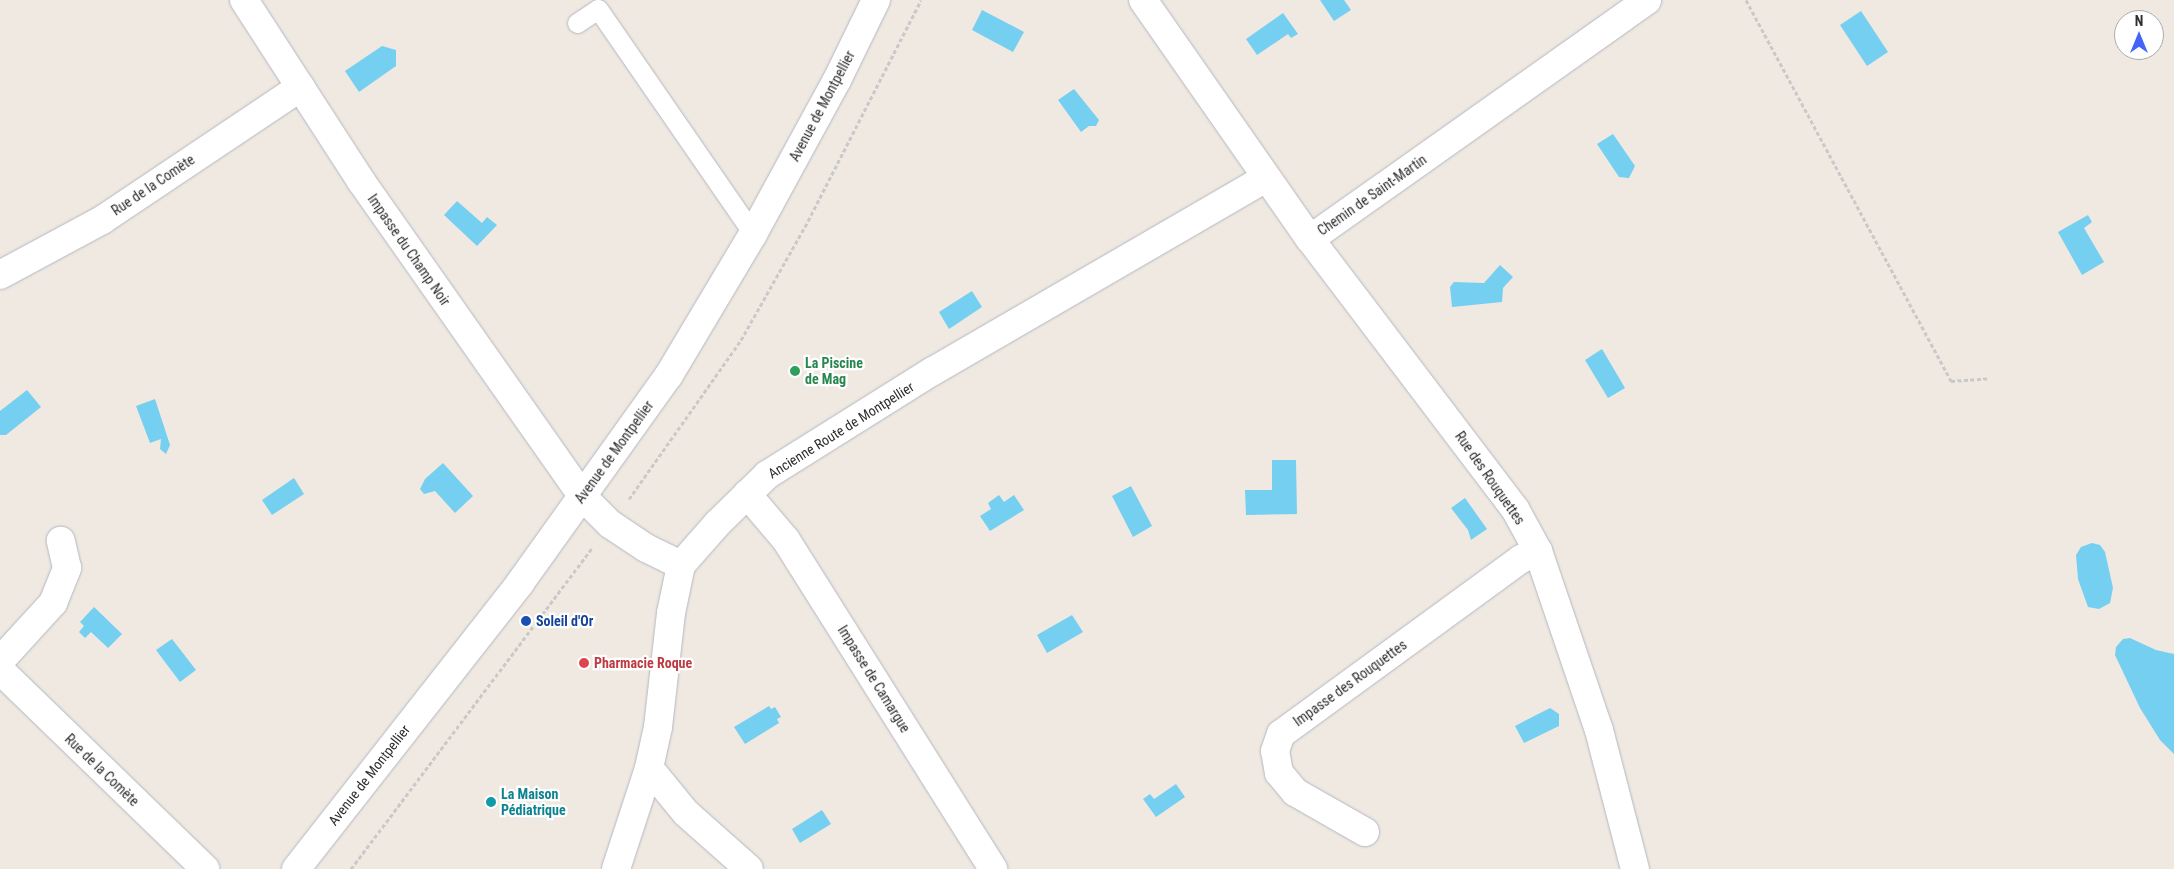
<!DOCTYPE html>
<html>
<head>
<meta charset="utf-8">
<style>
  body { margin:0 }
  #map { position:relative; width:2174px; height:869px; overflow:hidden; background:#efe9e1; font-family:"Roboto Condensed",sans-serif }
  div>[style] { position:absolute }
  .water>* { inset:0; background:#75cff0 }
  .path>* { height:3px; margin-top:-1.5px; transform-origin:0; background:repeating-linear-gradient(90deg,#c9c9c9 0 4px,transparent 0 6.5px) }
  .roads { filter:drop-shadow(0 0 1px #b4b7c1) drop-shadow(0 0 1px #b4b7c1) }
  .lane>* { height:19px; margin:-9.5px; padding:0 9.5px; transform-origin:9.5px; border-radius:9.5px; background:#fff }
  .street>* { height:28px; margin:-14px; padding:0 14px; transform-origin:14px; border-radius:14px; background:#fff }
  .secondary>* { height:28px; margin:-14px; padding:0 14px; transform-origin:14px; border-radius:14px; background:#fff }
  .dots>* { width:14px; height:14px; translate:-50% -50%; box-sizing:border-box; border:2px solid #fff; border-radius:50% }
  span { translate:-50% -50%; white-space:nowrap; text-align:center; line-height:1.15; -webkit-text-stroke:4.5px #fff; paint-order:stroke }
  .street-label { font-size:14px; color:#2e2e2e }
  .leisure-label { font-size:14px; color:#27864d; font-weight:700 }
  .left { translate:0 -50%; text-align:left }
  .transit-label { font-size:14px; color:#164399; font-weight:700 }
  .health-label { font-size:14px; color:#be3a42; font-weight:700 }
  .culture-label { font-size:14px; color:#0d838f; font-weight:700 }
  .north { position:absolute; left:2114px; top:10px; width:50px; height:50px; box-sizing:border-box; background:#fff; border:1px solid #ababab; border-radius:50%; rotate:0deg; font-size:14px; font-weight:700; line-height:20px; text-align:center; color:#2e2e2e }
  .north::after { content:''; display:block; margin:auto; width:18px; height:22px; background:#4264fb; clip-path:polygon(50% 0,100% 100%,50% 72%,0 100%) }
</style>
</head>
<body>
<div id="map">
  <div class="water">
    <div style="clip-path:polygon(1320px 0,1344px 0,1351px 10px,1334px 21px)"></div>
    <div style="clip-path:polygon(982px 10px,1024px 32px,1013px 52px,972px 30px)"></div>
    <div style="clip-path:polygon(1861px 11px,1888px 52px,1867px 66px,1840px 25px)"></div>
    <div style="clip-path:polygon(1283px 13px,1298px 34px,1291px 38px,1288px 34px,1257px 55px,1246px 39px)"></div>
    <div style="clip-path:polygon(382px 46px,396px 50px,396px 66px,359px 92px,345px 71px)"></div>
    <div style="clip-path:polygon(1074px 89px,1099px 120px,1096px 126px,1089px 126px,1081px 132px,1058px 100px)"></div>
    <div style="clip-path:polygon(1613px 134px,1635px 166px,1629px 178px,1619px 177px,1597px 144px)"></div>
    <div style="clip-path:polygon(457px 201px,482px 223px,487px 217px,497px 225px,477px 246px,444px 215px)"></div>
    <div style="clip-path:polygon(2088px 215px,2092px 222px,2084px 228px,2104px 262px,2082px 275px,2058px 232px)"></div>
    <div style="clip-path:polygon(1500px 265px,1513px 277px,1503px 288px,1502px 302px,1452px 307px,1450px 287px,1454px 282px,1484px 283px)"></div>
    <div style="clip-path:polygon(972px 291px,982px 307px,949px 329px,939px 312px)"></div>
    <div style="clip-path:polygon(1602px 349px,1625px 388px,1608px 398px,1585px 360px)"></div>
    <div style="clip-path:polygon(27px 390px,41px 407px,6px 435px,0 435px,0 411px)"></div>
    <div style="clip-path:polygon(155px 399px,170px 445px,166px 454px,160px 449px,161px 439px,150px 443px,136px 406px)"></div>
    <div style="clip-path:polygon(1272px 460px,1296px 460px,1297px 514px,1246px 515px,1245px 490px,1272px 490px)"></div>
    <div style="clip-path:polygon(443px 463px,473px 496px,455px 513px,435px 491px,424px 494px,420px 489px,425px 479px)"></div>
    <div style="clip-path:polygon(294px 478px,304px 494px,272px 515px,262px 500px)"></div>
    <div style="clip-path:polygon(1131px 486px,1152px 526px,1133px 537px,1112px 496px)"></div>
    <div style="clip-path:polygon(999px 495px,1004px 502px,1014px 495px,1024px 510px,990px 531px,980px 516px,991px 509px,988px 503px)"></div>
    <div style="clip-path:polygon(1465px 498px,1487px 529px,1471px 540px,1468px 530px,1451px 508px)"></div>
    <div style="clip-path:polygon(2092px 543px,2100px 545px,2105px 552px,2113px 588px,2110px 603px,2099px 609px,2088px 607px,2078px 579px,2076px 555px,2081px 547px)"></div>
    <div style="clip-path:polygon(94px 607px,122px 634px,108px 648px,91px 632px,85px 638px,79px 632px,84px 626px,80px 622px)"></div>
    <div style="clip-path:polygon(1072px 615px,1083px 632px,1047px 653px,1037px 635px)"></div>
    <div style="clip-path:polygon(2130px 638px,2156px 650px,2174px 654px,2174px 754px,2160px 740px,2140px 708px,2115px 655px,2116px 647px,2123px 639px)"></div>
    <div style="clip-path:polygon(172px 639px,196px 670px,180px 682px,156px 650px)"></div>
    <div style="clip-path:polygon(769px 706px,771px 709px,775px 707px,781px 717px,777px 719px,779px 723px,745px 744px,734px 727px)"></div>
    <div style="clip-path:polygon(1550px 708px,1559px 714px,1559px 726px,1524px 743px,1515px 726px)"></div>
    <div style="clip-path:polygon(1176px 784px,1185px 797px,1156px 817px,1143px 799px,1150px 794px,1154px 799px)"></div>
    <div style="clip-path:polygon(822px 810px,831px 824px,800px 843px,792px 829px)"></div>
  </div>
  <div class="path">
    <div style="left:1746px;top:0;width:433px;rotate:61.7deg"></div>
    <div style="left:1951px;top:381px;width:39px;rotate:-4deg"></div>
    <div style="left:629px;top:499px;width:194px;rotate:-54.8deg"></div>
    <div style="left:741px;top:340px;width:137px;rotate:-60.6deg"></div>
    <div style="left:808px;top:221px;width:248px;rotate:-62.9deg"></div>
    <div style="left:351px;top:869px;width:401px;rotate:-53.1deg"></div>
  </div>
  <div class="roads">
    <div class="lane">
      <div style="left:577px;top:23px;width:25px;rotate:-34deg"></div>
      <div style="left:598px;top:9px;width:273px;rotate:55.4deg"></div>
    </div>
    <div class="street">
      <div style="left:244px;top:0;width:216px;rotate:57.1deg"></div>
      <div style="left:361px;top:181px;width:385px;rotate:54.9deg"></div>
      <div style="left:582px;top:496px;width:40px;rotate:45deg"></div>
      <div style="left:610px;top:524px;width:43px;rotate:33.7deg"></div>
      <div style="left:646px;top:548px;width:39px;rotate:26deg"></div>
      <div style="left:1143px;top:0;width:292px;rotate:55.1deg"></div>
      <div style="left:1310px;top:239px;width:413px;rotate:-35.3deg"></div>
      <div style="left:1310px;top:239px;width:339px;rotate:52.8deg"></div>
      <div style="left:1515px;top:509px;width:48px;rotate:61.3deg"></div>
      <div style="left:1538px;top:551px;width:189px;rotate:71.2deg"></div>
      <div style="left:1599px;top:730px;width:144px;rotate:75.5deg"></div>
      <div style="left:0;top:275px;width:116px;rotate:-28.3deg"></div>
      <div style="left:102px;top:220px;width:239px;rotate:-33.8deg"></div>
      <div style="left:747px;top:494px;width:60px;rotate:49.7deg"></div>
      <div style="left:786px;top:540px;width:389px;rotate:57.8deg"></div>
      <div style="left:0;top:661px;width:79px;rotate:-47.6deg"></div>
      <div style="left:53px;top:603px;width:38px;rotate:-68deg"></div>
      <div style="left:67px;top:568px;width:28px;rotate:-103deg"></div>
      <div style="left:0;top:670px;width:286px;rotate:44.1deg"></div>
      <div style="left:649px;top:768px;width:58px;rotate:50.6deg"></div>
      <div style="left:686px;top:813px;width:84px;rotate:41.6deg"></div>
      <div style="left:1365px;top:832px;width:81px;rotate:-150.3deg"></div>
      <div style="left:1295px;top:792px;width:25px;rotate:-130deg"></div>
      <div style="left:1279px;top:773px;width:22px;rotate:-100deg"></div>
      <div style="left:1275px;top:751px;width:18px;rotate:-71deg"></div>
      <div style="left:1281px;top:734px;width:297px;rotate:-36.1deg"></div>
      <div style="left:1521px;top:559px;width:19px;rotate:-25deg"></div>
      <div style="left:616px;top:869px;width:106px;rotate:-71.9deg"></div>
      <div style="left:649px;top:768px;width:42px;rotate:-77.6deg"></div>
      <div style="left:658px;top:727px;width:115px;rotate:-83.5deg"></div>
      <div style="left:671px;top:613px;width:49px;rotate:-78.2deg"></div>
      <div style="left:681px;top:565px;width:55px;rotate:-48.7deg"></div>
      <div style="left:717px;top:524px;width:70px;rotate:-44.4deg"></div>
      <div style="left:767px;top:475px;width:196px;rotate:-32.1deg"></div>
      <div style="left:933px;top:371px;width:383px;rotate:-30.1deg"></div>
    </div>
    <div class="secondary">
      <div style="left:296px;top:869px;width:363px;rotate:-51.9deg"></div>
      <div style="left:520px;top:583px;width:256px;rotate:-54.4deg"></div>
      <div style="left:669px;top:375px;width:164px;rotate:-59.2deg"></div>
      <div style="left:753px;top:234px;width:175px;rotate:-61.4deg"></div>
      <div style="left:837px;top:80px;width:89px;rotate:-64deg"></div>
    </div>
  </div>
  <div class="dots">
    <div style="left:795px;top:371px;background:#2e9e5b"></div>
    <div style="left:526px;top:621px;background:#1a4fb4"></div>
    <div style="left:584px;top:663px;background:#e0444e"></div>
    <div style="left:491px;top:802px;background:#0f9aa8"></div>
  </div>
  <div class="street-label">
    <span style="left:822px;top:106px;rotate:-62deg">Avenue de Montpellier</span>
    <span style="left:153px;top:185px;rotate:-34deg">Rue de la Comète</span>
    <span style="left:1372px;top:195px;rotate:-35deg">Chemin de Saint-Martin</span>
    <span style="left:409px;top:250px;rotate:55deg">Impasse du Champ Noir</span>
    <span style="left:841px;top:430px;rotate:-32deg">Ancienne Route de Montpellier</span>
    <span style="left:614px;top:452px;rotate:-54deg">Avenue de Montpellier</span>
    <span style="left:1490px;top:478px;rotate:55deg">Rue des Rouquettes</span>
    <span style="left:874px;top:679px;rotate:58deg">Impasse de Camargue</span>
    <span style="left:1350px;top:683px;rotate:-36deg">Impasse des Rouquettes</span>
    <span style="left:102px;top:770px;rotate:44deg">Rue de la Comète</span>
    <span style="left:369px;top:775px;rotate:-52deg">Avenue de Montpellier</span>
  </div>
  <div class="leisure-label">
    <span class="left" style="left:805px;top:371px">La Piscine<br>de Mag</span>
  </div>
  <div class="transit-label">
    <span class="left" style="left:536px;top:621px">Soleil d'Or</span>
  </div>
  <div class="health-label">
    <span class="left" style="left:594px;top:663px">Pharmacie Roque</span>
  </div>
  <div class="culture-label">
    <span class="left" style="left:501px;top:802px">La Maison<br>Pédiatrique</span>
  </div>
  <div class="north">N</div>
</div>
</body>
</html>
